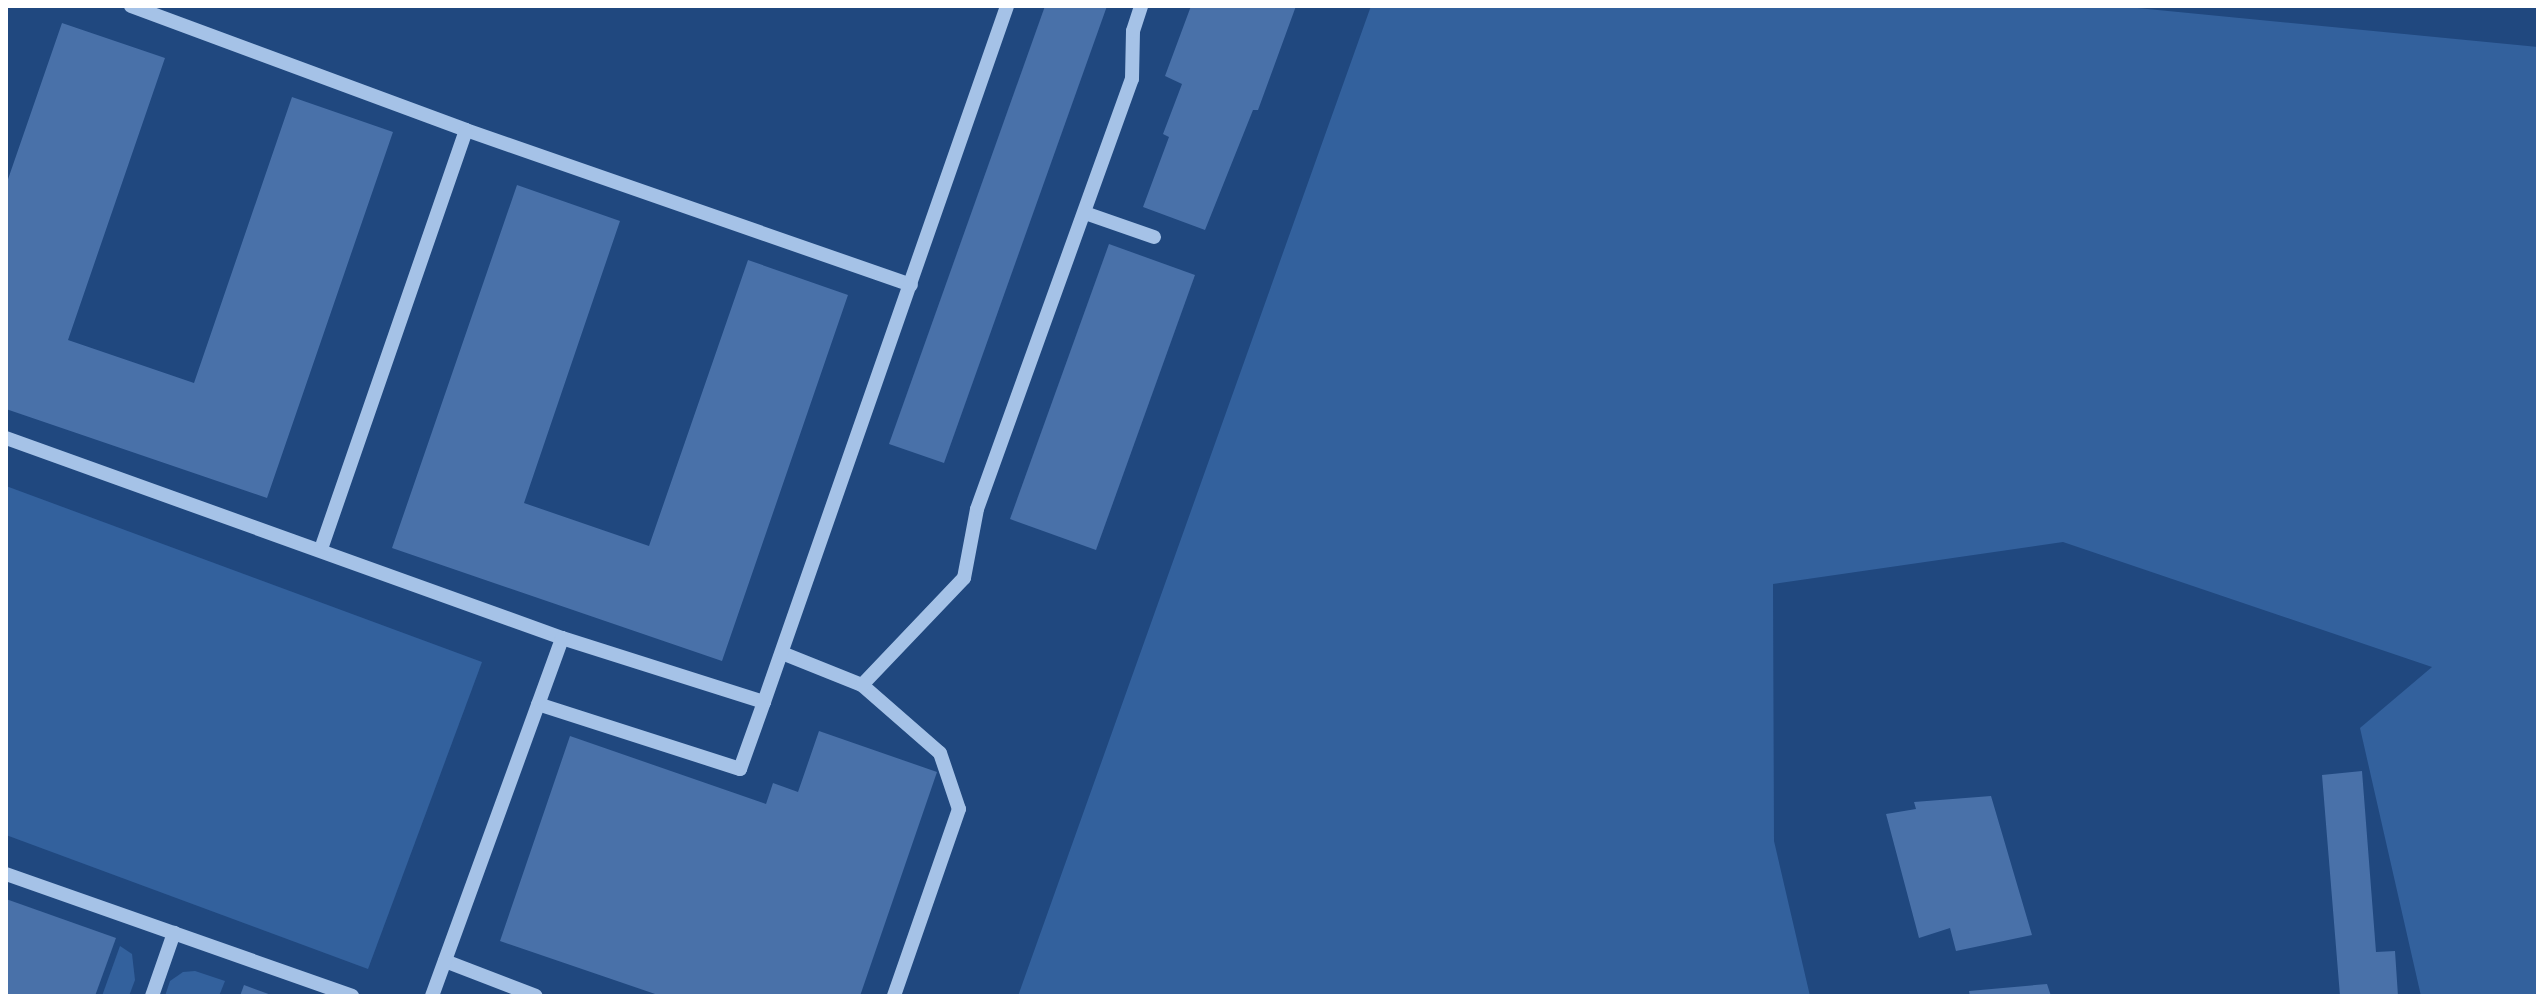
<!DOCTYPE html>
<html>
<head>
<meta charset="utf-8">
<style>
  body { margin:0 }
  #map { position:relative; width:2544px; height:1002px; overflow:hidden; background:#20487f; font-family:"Roboto Condensed",sans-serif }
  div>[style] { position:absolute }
  .green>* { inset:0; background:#33619d }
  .building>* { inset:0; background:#4971a9 }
  .minor>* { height:14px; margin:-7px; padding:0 7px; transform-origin:7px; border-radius:7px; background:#a5c2e7 }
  span { translate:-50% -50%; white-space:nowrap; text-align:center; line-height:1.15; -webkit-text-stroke:8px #20487f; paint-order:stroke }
  .frame { position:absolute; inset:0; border:8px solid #fff; pointer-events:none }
</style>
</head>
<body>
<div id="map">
  <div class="green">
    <div style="clip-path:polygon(1371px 6px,2117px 6px,2538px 47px,2538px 996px,2421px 996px,2360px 728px,2432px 667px,2063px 542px,1773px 584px,1774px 841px,1810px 996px,1018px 996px)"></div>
    <div style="clip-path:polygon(6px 486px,482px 662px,368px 969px,6px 835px)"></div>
    <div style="clip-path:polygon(120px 946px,132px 954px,135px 980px,129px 996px,102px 996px)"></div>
    <div style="clip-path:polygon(195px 971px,225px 981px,219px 996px,165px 996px,170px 981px,183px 972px)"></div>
  </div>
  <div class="building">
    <div style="clip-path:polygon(1045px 6px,1107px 6px,944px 463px,889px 444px)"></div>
    <div style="clip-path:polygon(1191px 6px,1296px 6px,1258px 110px,1253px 110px,1205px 230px,1143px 207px,1169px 137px,1163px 134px,1182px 84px,1165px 76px)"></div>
    <div style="clip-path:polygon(62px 23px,165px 58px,68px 340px,194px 383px,292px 97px,393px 132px,267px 498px,6px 409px,6px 185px)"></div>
    <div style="clip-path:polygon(517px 185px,620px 221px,524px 503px,649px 546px,748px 260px,848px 295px,722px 661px,392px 548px)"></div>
    <div style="clip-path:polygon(1109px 244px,1195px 275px,1096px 550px,1010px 519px)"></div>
    <div style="clip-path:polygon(819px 731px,937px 772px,860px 996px,661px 996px,500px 941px,570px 736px,766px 804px,773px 783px,798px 792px)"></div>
    <div style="clip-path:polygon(2362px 771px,2376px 952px,2395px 951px,2398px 996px,2340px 996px,2322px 775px)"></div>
    <div style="clip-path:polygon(1991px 796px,2032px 935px,1956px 951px,1950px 928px,1919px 938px,1886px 814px,1916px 809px,1914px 802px)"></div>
    <div style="clip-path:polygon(6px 899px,116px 938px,95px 996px,6px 996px)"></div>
    <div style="clip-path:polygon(2047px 984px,2051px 996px,1970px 996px,1969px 991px)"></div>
    <div style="clip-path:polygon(244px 985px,274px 996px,240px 996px)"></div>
  </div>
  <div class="minor">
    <div style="left:131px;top:6px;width:357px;rotate:20.3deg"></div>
    <div style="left:466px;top:130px;width:471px;rotate:19.2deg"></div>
    <div style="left:1085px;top:213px;width:73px;rotate:19.2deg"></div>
    <div style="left:6px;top:438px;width:591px;rotate:19.78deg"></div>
    <div style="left:562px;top:638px;width:212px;rotate:17.6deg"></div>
    <div style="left:764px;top:702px;width:71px;rotate:109.7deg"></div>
    <div style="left:740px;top:769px;width:212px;rotate:-162.2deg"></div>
    <div style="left:321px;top:549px;width:443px;rotate:-70.9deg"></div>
    <div style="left:782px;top:653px;width:86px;rotate:21.8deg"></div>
    <div style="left:862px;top:685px;width:103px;rotate:41.1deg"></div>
    <div style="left:940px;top:753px;width:59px;rotate:71.3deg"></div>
    <div style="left:959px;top:809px;width:198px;rotate:109.2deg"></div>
    <div style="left:862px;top:685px;width:148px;rotate:-46.4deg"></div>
    <div style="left:964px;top:578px;width:70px;rotate:-79.3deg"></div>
    <div style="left:977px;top:509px;width:457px;rotate:-70.2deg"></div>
    <div style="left:1132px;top:79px;width:48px;rotate:-88.8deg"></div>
    <div style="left:1133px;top:31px;width:26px;rotate:-72deg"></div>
    <div style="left:764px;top:702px;width:737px;rotate:-70.75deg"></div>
    <div style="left:6px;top:874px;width:367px;rotate:19.4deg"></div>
    <div style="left:445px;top:961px;width:97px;rotate:21deg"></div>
    <div style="left:152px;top:996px;width:67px;rotate:-70.8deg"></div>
    <div style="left:432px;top:996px;width:381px;rotate:-70deg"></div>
  </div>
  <div class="frame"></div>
</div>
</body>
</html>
